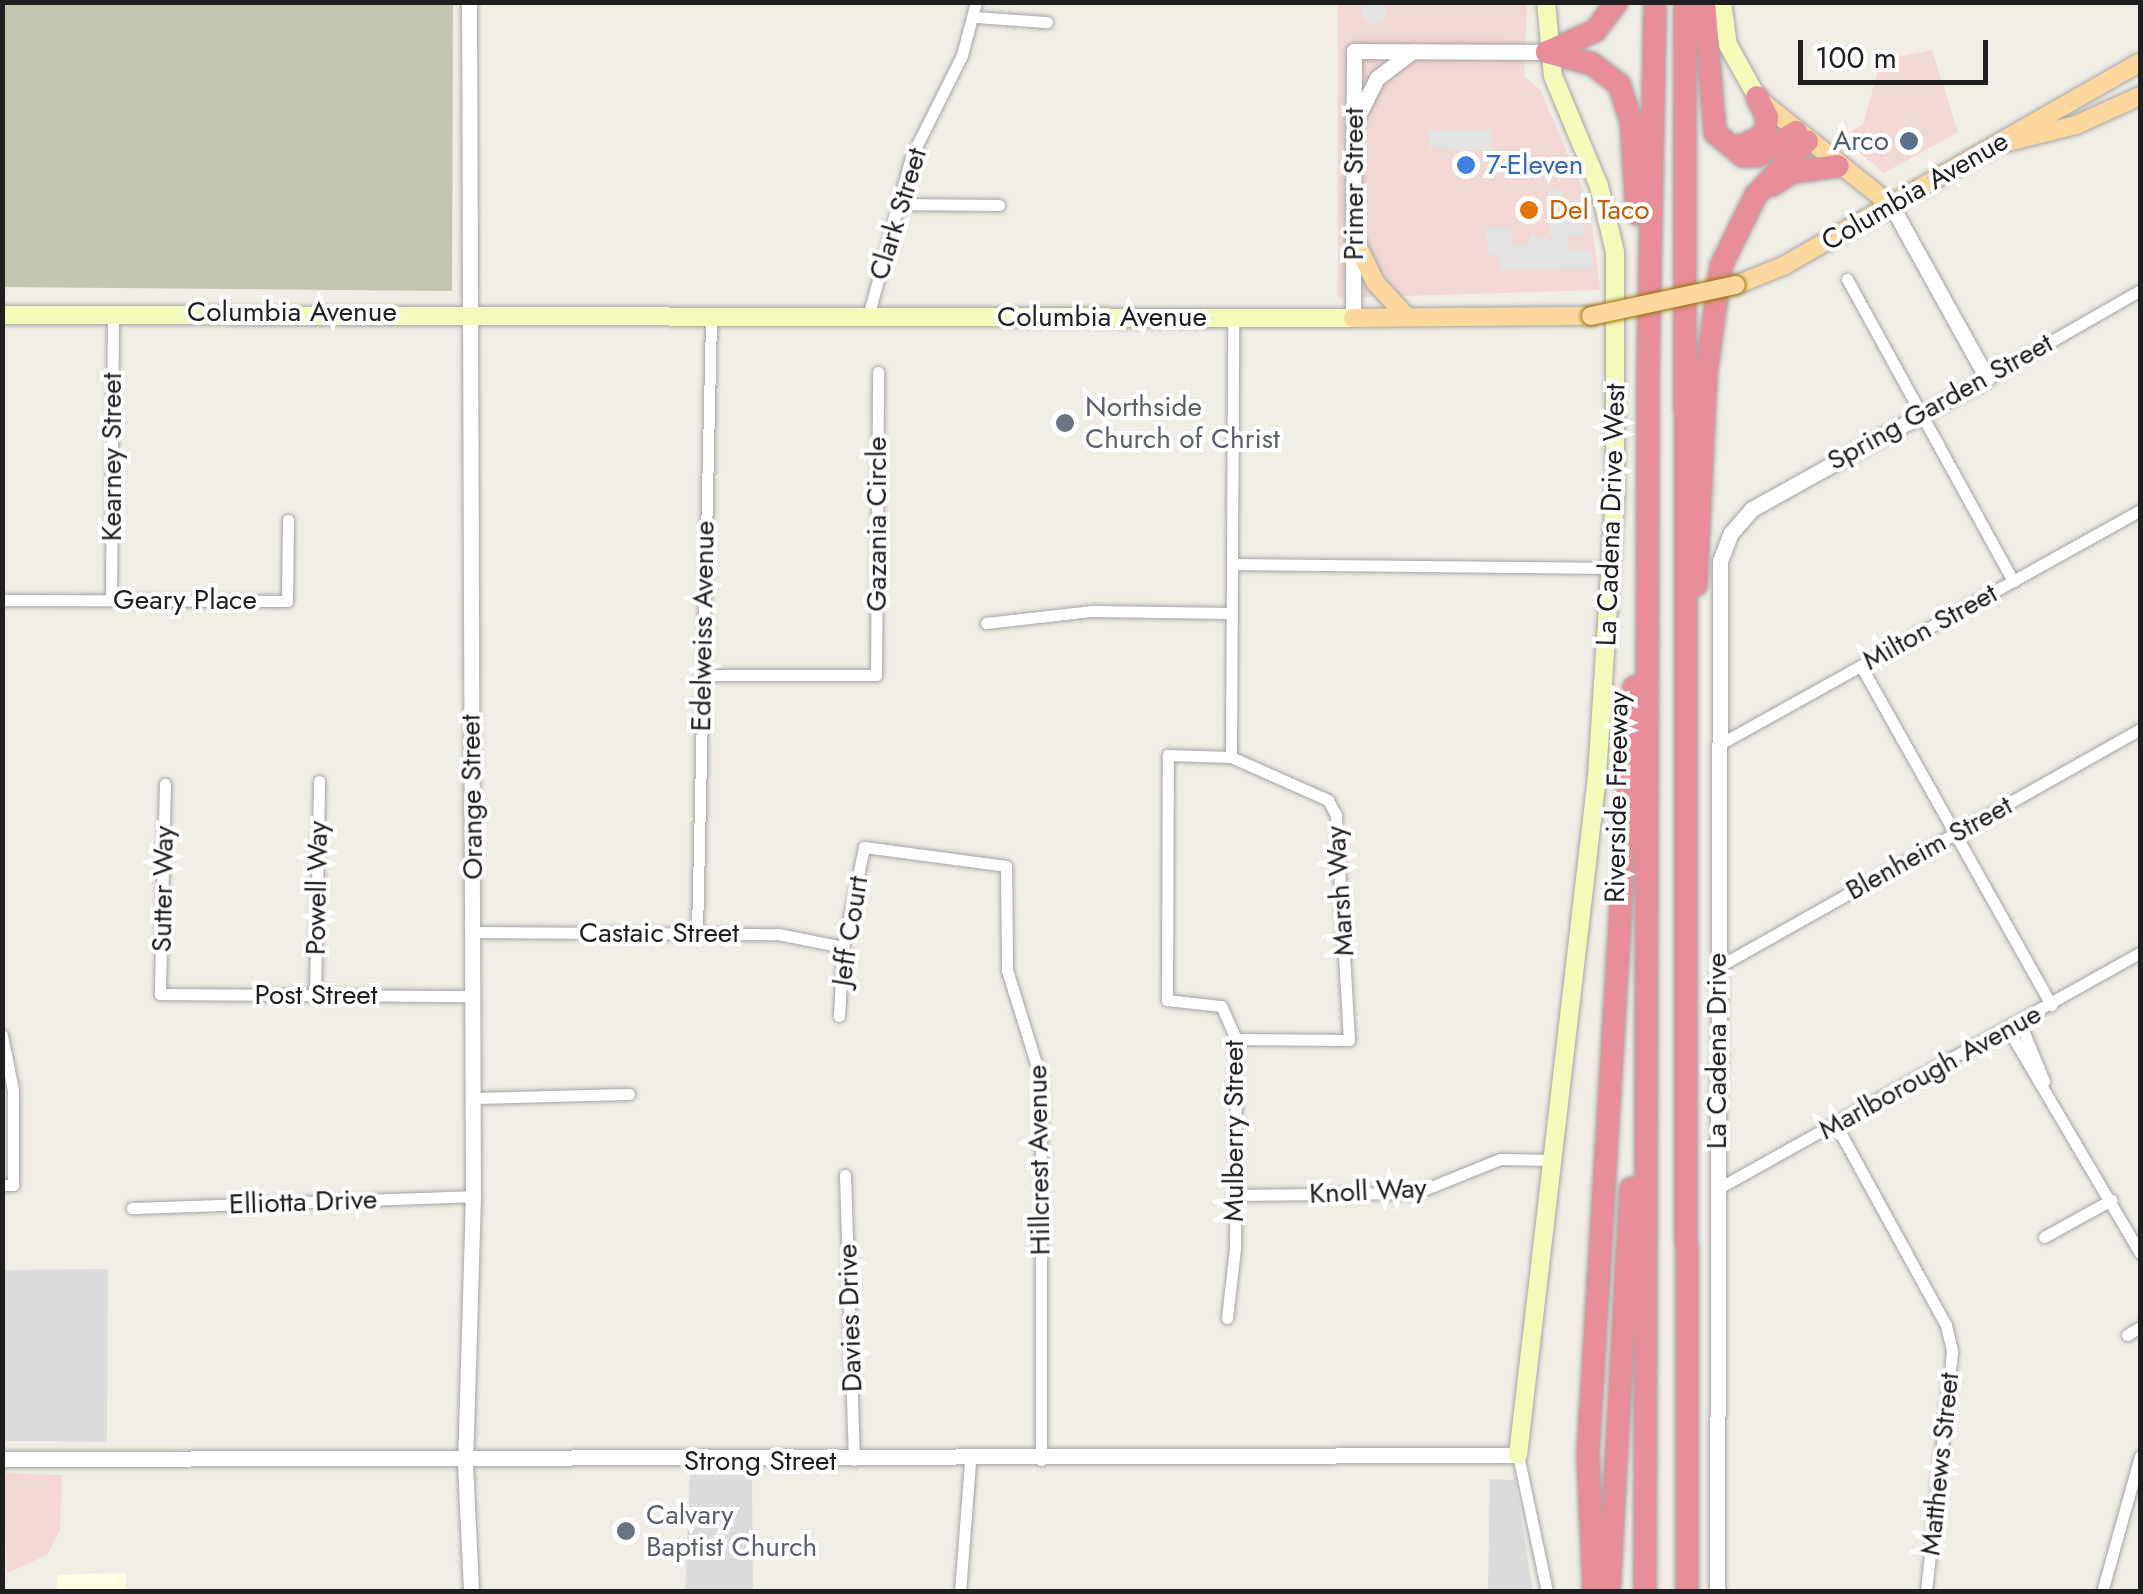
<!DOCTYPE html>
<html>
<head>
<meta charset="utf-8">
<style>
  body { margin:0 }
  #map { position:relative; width:2143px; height:1594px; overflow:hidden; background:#f0ede6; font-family:Jost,sans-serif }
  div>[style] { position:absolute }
  .residential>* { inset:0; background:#dddcdc }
  .commercial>* { inset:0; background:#f1d8d5 }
  .education>* { inset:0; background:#fdffe0 }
  .construction>* { inset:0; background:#c4c5b1 }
  .parking>* { inset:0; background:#e3e3e3 }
  .round { border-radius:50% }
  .roads { filter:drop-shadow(0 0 2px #a6a6a6) drop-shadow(0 0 2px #a6a6a6) }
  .minor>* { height:11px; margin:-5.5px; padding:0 5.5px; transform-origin:5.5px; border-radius:5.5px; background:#fff }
  .tertiary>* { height:15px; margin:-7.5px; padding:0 7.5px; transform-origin:7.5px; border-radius:7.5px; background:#fff }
  .secondary>* { height:18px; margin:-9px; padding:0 9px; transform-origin:9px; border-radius:9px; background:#f3faba }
  .primary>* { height:18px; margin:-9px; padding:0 9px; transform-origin:9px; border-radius:9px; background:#fcd89f }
  .motorway>* { height:22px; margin:-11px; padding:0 11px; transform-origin:11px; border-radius:11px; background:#e78e9a }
  .bridges { filter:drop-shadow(0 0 2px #9b6f00) drop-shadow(0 0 2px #9b6f00) }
  .primary-bridge>* { height:18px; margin:-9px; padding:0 9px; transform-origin:9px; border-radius:9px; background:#fcd89f }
  .dots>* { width:28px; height:28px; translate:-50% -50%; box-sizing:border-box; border:5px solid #fff; border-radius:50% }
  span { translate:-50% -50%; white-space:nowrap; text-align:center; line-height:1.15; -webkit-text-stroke:8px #fff; paint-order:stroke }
  .service-label { font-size:28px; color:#4e5e75 }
  .right { translate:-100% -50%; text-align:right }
  .shop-label { font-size:28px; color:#366cbe }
  .left { translate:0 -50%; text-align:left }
  .street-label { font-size:28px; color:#1f1f1f }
  .food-label { font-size:28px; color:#c56008 }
  .worship-label { font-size:28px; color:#5b616d }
  .frame { position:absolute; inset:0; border:5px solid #1f1f1f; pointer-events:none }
  .scale { position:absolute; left:1798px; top:40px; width:190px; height:45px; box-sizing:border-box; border:5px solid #1f1f1f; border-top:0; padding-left:12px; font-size:30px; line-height:35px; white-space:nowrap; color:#1f1f1f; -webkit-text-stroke:8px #fff; paint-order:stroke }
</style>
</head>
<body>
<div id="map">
  <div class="residential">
    <div style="clip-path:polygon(108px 1269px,107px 1442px,3px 1441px,3px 1270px)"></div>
    <div style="clip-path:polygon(690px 1475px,752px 1475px,753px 1591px,685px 1591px)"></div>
    <div style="clip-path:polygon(1490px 1479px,1515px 1480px,1533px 1591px,1488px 1591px)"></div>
  </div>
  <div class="commercial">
    <div style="clip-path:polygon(1338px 3px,1527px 3px,1524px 76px,1541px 91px,1590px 206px,1600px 290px,1338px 298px)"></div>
    <div style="clip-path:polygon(1932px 50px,1958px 132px,1884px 173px,1841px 137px,1863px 124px,1881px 60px)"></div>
    <div style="clip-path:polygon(3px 1473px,62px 1475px,60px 1530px,47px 1555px,7px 1573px)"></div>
  </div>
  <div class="education">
    <div style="clip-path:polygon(126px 1573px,126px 1591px,56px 1591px,58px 1575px)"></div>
  </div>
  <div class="construction">
    <div style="clip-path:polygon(3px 2px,453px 3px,452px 291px,3px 287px)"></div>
  </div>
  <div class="parking">
    <div class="round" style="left:1362px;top:0;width:24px;height:24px"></div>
    <div style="clip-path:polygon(1429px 130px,1491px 130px,1491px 150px,1430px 149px)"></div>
    <div style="clip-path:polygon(1549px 189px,1563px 190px,1564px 216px,1584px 215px,1584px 236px,1568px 237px,1568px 250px,1592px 250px,1592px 269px,1500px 270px,1500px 255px,1488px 254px,1486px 227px,1510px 227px,1513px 245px,1530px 244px,1530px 233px,1559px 243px,1550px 236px)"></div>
  </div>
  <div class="roads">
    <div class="minor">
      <div style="left:975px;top:17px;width:72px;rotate:4deg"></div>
      <div style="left:898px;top:204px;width:101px;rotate:0.6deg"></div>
      <div style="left:1847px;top:279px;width:345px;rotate:61.2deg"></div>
      <div style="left:868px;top:317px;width:166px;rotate:-75deg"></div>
      <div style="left:911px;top:157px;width:114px;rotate:-63.4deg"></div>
      <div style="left:962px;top:55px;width:55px;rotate:-75.2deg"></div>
      <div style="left:1987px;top:378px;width:175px;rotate:-29.8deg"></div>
      <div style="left:1234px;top:564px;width:377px;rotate:0.6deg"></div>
      <div style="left:2px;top:600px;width:285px;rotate:0.2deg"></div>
      <div style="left:287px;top:601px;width:81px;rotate:-89.3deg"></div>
      <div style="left:111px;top:600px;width:286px;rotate:-89.6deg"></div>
      <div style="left:986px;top:623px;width:107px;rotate:-6.5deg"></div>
      <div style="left:1092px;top:611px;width:140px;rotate:0.8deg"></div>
      <div style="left:1861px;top:666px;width:389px;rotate:60.7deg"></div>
      <div style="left:701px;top:675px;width:175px"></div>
      <div style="left:876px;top:675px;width:303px;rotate:-89.6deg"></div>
      <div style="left:1720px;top:744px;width:481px;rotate:-29.1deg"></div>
      <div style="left:1231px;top:757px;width:440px;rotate:-89.7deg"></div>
      <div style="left:165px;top:784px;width:210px;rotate:91.4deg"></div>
      <div style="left:160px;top:994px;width:312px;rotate:0.4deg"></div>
      <div style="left:473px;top:932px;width:305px;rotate:0.4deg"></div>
      <div style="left:778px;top:934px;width:66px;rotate:11.3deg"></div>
      <div style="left:697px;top:932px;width:613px;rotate:-88.69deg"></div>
      <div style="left:1718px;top:967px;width:484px;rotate:-29.4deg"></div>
      <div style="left:315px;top:994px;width:213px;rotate:-88.9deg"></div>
      <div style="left:839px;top:1016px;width:69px;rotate:-86.7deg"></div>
      <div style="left:843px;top:947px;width:102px;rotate:-78.1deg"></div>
      <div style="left:864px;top:847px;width:143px;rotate:7.6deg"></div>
      <div style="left:1006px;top:866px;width:104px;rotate:89.4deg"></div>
      <div style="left:1007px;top:970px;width:114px;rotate:72.7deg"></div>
      <div style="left:1041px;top:1079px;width:381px;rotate:90deg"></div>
      <div style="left:2020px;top:1023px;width:63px;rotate:67.5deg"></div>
      <div style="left:2008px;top:1029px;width:260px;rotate:59.5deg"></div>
      <div style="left:2px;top:1035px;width:56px;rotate:78.7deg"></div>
      <div style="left:13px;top:1090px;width:95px;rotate:90deg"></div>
      <div style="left:13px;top:1185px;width:11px;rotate:180deg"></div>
      <div style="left:473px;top:1098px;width:156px;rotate:-1.5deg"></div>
      <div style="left:1836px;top:1125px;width:228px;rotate:61.2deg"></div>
      <div style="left:1946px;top:1325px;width:28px;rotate:77deg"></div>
      <div style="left:1952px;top:1352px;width:241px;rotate:96.2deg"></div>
      <div style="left:845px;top:1175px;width:285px;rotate:88.2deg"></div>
      <div style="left:1717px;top:1189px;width:484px;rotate:-29.2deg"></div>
      <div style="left:1235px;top:1195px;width:181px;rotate:-0.6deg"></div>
      <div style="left:1416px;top:1193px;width:91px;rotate:-22deg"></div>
      <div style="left:1500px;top:1159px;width:54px;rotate:1.1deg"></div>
      <div style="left:132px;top:1208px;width:341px;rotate:-2deg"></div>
      <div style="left:2044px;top:1237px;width:77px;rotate:-28.9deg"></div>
      <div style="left:1227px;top:1318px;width:69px;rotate:-83.4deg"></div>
      <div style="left:1235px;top:1249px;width:210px;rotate:-89.7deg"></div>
      <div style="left:1236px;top:1039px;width:36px;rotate:-114deg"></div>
      <div style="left:1221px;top:1006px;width:54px;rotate:-173.7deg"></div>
      <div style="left:1167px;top:1000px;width:245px;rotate:-89.8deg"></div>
      <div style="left:1168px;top:755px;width:63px;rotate:1.8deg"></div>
      <div style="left:1231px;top:757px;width:106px;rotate:23.9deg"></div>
      <div style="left:1328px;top:800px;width:17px;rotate:62deg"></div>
      <div style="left:1336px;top:815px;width:225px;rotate:86.7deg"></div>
      <div style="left:1349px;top:1040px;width:113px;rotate:-179.5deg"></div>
      <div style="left:2127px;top:1335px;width:15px;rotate:-32deg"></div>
      <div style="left:1518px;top:1455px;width:140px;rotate:78deg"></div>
      <div style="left:960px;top:1592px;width:131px;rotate:-85.6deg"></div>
      <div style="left:2102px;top:1592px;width:141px;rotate:-74.4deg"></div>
    </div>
    <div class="tertiary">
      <div style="left:469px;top:2px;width:1194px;rotate:89.81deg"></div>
      <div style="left:473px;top:1196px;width:267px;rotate:91.7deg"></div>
      <div style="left:465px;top:1463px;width:129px;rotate:87.3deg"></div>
      <div style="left:1359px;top:114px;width:40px;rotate:-63.4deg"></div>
      <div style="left:1377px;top:78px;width:45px;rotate:-36.9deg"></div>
      <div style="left:1353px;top:318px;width:267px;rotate:-89.8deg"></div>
      <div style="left:1354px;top:51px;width:193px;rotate:0.3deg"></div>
      <div style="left:2px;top:1459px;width:1516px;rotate:-0.15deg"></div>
      <div style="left:1717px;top:1592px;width:1031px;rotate:-89.83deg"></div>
      <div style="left:1720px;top:561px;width:30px;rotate:-69deg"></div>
      <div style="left:1731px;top:533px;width:32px;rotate:-49deg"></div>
      <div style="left:1752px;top:509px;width:269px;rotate:-29.1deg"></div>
      <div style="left:1987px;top:378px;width:198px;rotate:-119deg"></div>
    </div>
    <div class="secondary">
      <div style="left:1722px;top:2px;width:43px;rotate:82.1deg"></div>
      <div style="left:1728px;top:45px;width:60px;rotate:60.9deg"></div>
      <div style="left:2px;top:315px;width:1351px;rotate:0.13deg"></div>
      <div style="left:1518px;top:1455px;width:684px;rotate:-83.36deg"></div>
      <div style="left:1597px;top:776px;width:283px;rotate:-86.3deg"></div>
      <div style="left:1615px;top:494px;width:242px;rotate:-90deg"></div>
      <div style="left:1615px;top:252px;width:68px;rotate:-103.6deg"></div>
      <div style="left:1599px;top:186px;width:119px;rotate:-112.7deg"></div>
      <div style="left:1553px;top:76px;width:74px;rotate:-95.4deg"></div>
    </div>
    <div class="primary">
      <div style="left:1762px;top:102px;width:165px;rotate:38.6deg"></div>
      <div style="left:2008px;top:142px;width:70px;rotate:-14deg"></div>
      <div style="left:2076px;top:125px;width:70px;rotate:-24.4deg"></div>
      <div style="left:1355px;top:240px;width:47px;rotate:64.5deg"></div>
      <div style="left:1375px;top:282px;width:47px;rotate:47.6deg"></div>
      <div style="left:1736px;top:285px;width:51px;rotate:-22deg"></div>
      <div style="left:1783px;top:266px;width:411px;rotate:-29.7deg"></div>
      <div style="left:1353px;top:318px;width:238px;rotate:-0.5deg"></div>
    </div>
    <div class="motorway">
      <div style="left:1685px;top:2px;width:1590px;rotate:89.93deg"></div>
      <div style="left:1704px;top:2px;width:131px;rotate:85.2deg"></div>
      <div style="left:1715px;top:133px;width:36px;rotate:39deg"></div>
      <div style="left:1743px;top:156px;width:14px"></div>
      <div style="left:1757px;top:156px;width:46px;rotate:-31.6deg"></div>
      <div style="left:1547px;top:52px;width:47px;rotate:14.9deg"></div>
      <div style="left:1592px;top:64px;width:34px;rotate:37deg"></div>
      <div style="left:1619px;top:84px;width:38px;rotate:72deg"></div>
      <div style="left:1631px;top:120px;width:94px;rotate:86.3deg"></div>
      <div style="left:1547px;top:52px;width:52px;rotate:-23.6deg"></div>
      <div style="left:1595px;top:31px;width:36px;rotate:-53deg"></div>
      <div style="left:1740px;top:147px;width:28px;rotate:-26deg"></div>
      <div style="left:1765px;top:135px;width:18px;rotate:-84deg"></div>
      <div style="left:1767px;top:117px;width:22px;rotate:-117deg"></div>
      <div style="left:1772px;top:185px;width:25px;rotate:-32deg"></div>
      <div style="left:1793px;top:172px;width:45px;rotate:-7.6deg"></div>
      <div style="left:1696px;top:585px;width:211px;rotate:-87.3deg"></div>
      <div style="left:1706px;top:374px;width:109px;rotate:-82.1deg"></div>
      <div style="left:1721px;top:266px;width:79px;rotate:-63.8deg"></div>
      <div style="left:1756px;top:195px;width:74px;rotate:-46.6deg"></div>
      <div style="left:1594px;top:1592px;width:138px;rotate:-92.5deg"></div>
      <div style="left:1588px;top:1454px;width:768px;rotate:-86.57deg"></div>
      <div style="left:1609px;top:1592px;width:404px;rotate:-86.9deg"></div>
      <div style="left:1645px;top:1592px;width:1221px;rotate:-89.86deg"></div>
      <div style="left:1648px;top:371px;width:369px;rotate:-88.9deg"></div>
    </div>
  </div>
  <div class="bridges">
    <div class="primary-bridge">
      <div style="left:1591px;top:316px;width:148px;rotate:-12.1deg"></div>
    </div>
  </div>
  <div class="dots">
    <div style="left:1909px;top:141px;background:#5c6f8a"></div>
    <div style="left:1466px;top:165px;background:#3f7fe0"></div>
    <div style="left:1529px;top:210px;background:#e8710a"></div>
    <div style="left:1065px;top:423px;background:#6b7280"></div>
    <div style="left:626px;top:1531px;background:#6b7280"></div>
  </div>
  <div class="service-label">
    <span class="right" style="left:1889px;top:141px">Arco</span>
  </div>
  <div class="shop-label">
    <span class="left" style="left:1486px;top:165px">7-Eleven</span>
  </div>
  <div class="street-label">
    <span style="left:1354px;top:184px;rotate:-90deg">Primer Street</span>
    <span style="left:1915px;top:191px;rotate:-30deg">Columbia Avenue</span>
    <span style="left:898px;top:214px;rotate:-73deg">Clark Street</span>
    <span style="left:292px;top:312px">Columbia Avenue</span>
    <span style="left:1102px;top:317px">Columbia Avenue</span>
    <span style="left:1940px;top:402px;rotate:-29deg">Spring Garden Street</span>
    <span style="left:112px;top:457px;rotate:-90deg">Kearney Street</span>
    <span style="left:1611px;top:515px;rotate:-88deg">La Cadena Drive West</span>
    <span style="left:877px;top:524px;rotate:-90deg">Gazania Circle</span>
    <span style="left:185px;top:600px">Geary Place</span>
    <span style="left:703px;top:626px;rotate:-89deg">Edelweiss Avenue</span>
    <span style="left:1930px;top:627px;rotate:-29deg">Milton Street</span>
    <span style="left:472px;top:797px;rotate:-91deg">Orange Street</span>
    <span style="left:1617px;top:797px;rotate:-89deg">Riverside Freeway</span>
    <span style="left:1929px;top:848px;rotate:-29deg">Blenheim Street</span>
    <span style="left:317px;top:888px;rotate:-89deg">Powell Way</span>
    <span style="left:163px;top:889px;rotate:-89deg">Sutter Way</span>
    <span style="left:1340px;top:891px;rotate:-94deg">Marsh Way</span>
    <span style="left:850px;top:931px;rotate:-81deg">Jeff Court</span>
    <span style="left:659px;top:933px">Castaic Street</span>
    <span style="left:316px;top:995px">Post Street</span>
    <span style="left:1717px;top:1051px;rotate:-90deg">La Cadena Drive</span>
    <span style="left:1930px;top:1072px;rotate:-29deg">Marlborough Avenue</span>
    <span style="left:1234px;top:1131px;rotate:-90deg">Mulberry Street</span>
    <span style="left:1039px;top:1160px;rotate:-91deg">Hillcrest Avenue</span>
    <span style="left:1368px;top:1191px;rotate:-3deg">Knoll Way</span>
    <span style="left:303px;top:1202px;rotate:-2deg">Elliotta Drive</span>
    <span style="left:850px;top:1318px;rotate:-92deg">Davies Drive</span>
    <span style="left:760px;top:1461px">Strong Street</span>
    <span style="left:1940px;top:1464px;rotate:-84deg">Matthews Street</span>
  </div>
  <div class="food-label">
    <span class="left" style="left:1549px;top:210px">Del Taco</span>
  </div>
  <div class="worship-label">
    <span class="left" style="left:1085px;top:423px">Northside<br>Church of Christ</span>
    <span class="left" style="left:646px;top:1531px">Calvary<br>Baptist Church</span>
  </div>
  <div class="frame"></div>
  <div class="scale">100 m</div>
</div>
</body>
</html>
